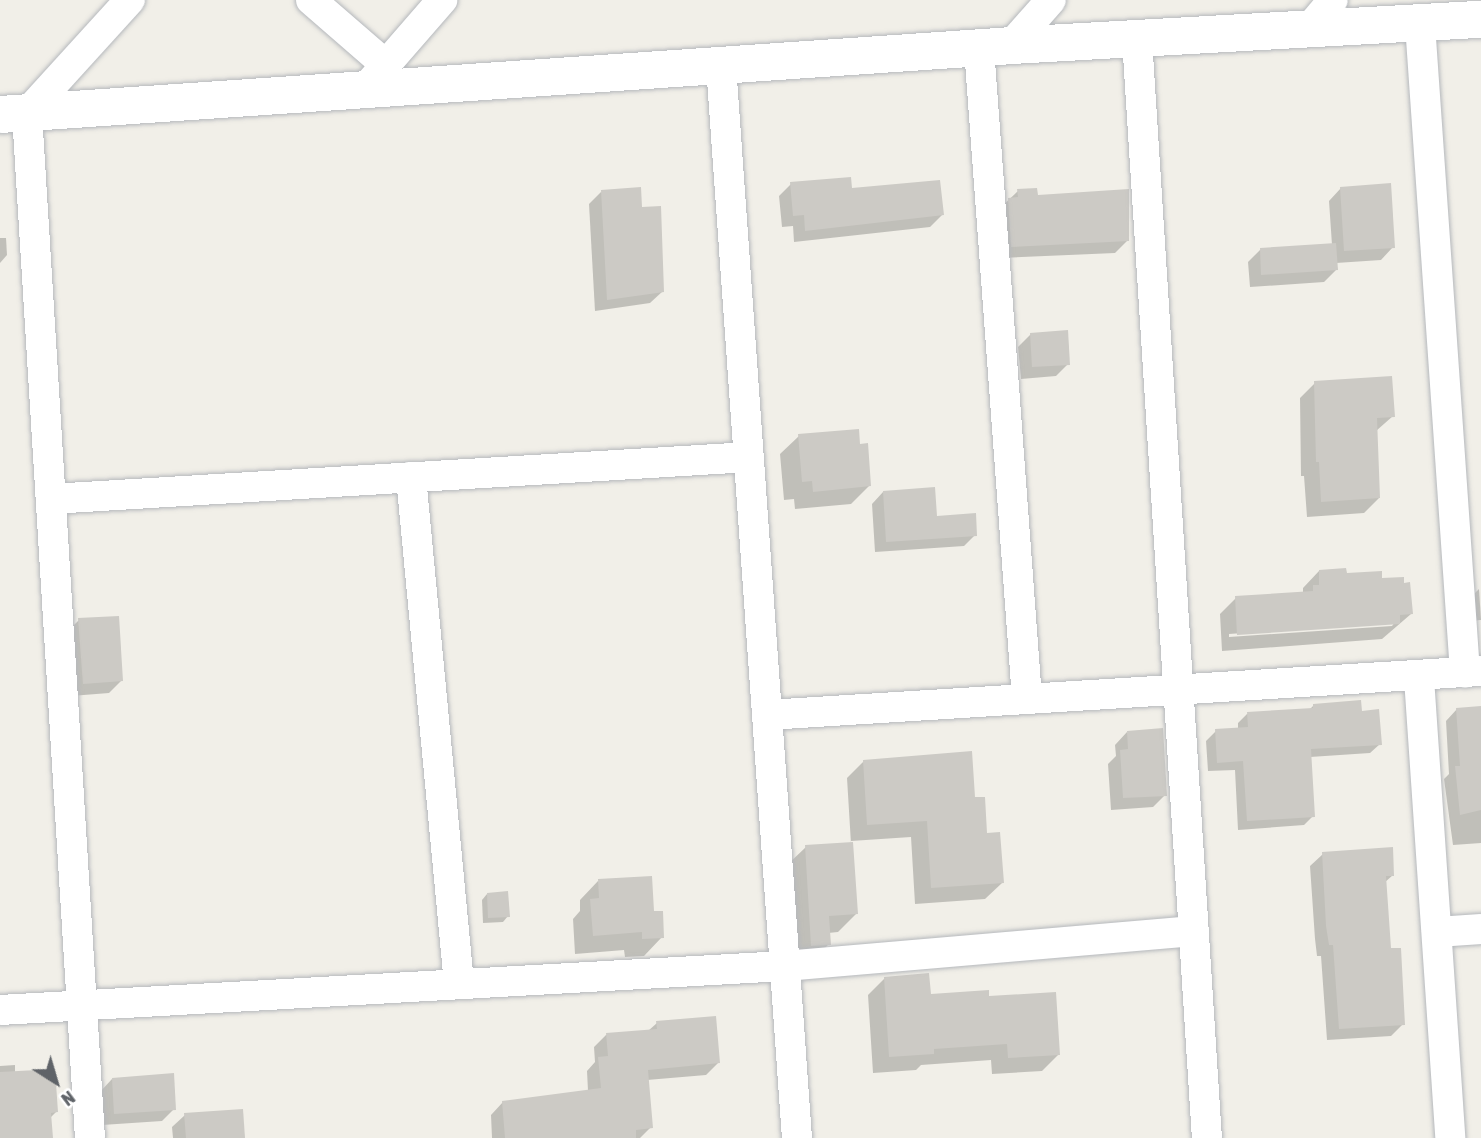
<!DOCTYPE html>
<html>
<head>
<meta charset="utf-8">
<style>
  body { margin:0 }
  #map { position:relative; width:1481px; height:1138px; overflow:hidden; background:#f1efe8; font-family:"Asap Condensed",sans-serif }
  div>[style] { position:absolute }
  .shadow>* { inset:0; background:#0003 }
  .building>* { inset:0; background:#cccac5 }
  .roads { filter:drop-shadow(0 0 2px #b5b8bc) drop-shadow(0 0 2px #b5b8bc) }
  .minor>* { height:30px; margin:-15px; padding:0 15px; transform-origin:15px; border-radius:15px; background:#fff }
  .tertiary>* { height:37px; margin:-18.5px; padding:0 18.5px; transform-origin:18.5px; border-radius:18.5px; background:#fff }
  span { translate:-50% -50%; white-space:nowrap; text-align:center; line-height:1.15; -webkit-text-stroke:6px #fff; paint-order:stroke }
  .north { position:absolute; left:21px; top:1047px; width:70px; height:70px; -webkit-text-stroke:5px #fff; paint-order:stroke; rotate:143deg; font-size:19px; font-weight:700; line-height:28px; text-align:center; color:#5f6368 }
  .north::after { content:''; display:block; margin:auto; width:24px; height:32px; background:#5f6368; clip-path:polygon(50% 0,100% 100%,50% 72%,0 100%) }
</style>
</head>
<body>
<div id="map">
  <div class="shadow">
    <div style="clip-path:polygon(791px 184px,851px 190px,942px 215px,930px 227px,794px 242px,793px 226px,782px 227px,779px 196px)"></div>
    <div style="clip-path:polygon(1341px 188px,1393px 247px,1381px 260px,1336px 263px,1336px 270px,1324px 282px,1250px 287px,1248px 262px,1260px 250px,1332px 245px,1329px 201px)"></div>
    <div style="clip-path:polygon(1018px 191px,1036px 197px,1127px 241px,1115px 253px,1000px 258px,996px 212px)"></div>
    <div style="clip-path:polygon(601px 192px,641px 209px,663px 291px,650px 303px,595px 311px,589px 204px)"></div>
    <div style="clip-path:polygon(0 238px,6px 238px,7px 255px,0 263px)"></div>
    <div style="clip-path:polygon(1031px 334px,1068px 364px,1056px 376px,1021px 379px,1018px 347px)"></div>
    <div style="clip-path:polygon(1315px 383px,1393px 416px,1376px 431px,1379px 498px,1364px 513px,1307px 517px,1304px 476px,1301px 476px,1300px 398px)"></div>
    <div style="clip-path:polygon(799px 436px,859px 445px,869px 486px,851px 504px,795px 509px,794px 499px,784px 500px,780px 454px)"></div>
    <div style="clip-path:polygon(883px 492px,936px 518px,975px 535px,964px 546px,875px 552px,872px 504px)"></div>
    <div style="clip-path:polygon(evenodd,1319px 571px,1381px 580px,1411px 614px,1382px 639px,1222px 651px,1220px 614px,1236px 598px,1303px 593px,1303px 588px,1319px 571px,1395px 622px,1392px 626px,1229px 637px,1229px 634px,1395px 622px)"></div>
    <div style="clip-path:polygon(1479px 589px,1481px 620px,1468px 621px,1467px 601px)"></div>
    <div style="clip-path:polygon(79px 620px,121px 681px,109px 693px,71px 696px,67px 632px)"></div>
    <div style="clip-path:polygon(1314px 705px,1360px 712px,1380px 744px,1370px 753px,1310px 757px,1313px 816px,1304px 825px,1238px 830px,1235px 770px,1208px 771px,1206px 741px,1216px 731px,1238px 729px,1238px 723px,1247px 714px,1309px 710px)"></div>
    <div style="clip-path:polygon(1481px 708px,1481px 843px,1453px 845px,1444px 779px,1449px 774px,1446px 721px,1457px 709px)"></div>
    <div style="clip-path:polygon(1127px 732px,1165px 795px,1153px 807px,1111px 810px,1108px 764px,1116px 756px,1115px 745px)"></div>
    <div style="clip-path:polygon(864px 761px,973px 799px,1002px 883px,985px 899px,915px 904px,911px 837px,851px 841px,856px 914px,838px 932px,828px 933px,829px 944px,810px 962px,793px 964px,787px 865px,806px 847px,851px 844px,847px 778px)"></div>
    <div style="clip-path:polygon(1323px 854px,1393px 875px,1384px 883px,1389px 950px,1403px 1024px,1391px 1036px,1327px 1040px,1321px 956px,1317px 956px,1315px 939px,1310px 866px)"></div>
    <div style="clip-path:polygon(598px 881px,652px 913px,662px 937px,644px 956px,625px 957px,624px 950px,575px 954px,573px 919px,580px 911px,580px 900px)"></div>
    <div style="clip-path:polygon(487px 894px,508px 916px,503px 922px,483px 923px,482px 900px)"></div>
    <div style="clip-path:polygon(885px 978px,929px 996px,987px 998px,1059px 1054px,1042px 1071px,992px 1074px,991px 1060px,921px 1065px,916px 1070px,873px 1073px,868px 995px)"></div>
    <div style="clip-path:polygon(657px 1023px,718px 1063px,706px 1075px,647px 1080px,651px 1127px,640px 1138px,492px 1138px,491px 1115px,503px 1102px,588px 1091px,587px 1071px,595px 1062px,594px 1047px,606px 1035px,648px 1031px)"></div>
    <div style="clip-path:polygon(15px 1065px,15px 1073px,56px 1112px,50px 1118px,51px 1138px,0 1138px,0 1066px)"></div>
    <div style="clip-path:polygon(112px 1079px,174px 1109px,162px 1121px,102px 1125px,100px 1092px)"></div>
    <div style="clip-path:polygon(185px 1115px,243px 1138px,173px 1138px,172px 1127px)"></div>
  </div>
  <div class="building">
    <div style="clip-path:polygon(851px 177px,852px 188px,940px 180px,944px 215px,805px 231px,804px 215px,793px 216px,790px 182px)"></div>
    <div style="clip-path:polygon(1391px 183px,1395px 248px,1344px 251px,1340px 187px)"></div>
    <div style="clip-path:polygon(641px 187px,642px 207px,661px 206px,664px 292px,607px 300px,601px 190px)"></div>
    <div style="clip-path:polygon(1037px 188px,1038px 195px,1129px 189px,1129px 241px,1011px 247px,1008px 198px,1018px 197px,1017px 189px)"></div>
    <div style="clip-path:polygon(1336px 243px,1338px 270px,1261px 275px,1260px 248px)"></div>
    <div style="clip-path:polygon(1068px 330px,1070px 365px,1032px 367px,1030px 333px)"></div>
    <div style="clip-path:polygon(1392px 376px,1395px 417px,1377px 418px,1380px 498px,1321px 502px,1319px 462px,1316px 462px,1314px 381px)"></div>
    <div style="clip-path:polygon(859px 429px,860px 444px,868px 443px,871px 486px,813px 492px,812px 481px,802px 482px,798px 434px)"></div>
    <div style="clip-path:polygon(935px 487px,937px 516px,976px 513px,977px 536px,886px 542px,883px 491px)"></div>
    <div style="clip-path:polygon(1346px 568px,1347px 573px,1382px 571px,1382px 578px,1404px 577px,1404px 583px,1410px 582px,1413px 614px,1400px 615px,1400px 624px,1237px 635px,1235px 596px,1313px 591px,1313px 585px,1319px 585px,1319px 570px)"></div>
    <div style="clip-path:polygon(119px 616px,123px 681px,83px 684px,78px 618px)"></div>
    <div style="clip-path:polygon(1361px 700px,1362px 711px,1379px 709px,1382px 745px,1311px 749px,1315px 817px,1247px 821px,1243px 761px,1217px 763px,1215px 729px,1248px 727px,1247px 712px,1313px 708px,1313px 704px)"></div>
    <div style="clip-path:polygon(1481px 706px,1481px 810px,1460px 815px,1455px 766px,1460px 766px,1456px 708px)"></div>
    <div style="clip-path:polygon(1163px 728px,1167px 796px,1123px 798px,1120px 750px,1128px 749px,1127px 731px)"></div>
    <div style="clip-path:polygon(972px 751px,975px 797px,985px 797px,987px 833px,1000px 832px,1004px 883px,931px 888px,927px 821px,867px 825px,863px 760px)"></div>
    <div style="clip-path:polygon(853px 842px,858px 914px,829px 916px,831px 945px,811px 946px,805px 845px)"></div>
    <div style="clip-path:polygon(1393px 847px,1394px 876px,1386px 876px,1391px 948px,1401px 948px,1405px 1025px,1339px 1029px,1333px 945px,1329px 945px,1326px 926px,1322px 852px)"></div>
    <div style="clip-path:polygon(652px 876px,654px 911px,663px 911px,664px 938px,642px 939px,642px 932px,593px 936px,590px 899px,599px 898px,598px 879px)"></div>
    <div style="clip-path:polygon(508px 891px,510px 917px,488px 918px,487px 893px)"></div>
    <div style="clip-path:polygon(929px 973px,931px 994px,989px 990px,989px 996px,1056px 992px,1060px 1055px,1008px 1058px,1007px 1044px,934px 1049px,934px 1054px,889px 1057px,884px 977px)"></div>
    <div style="clip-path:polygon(716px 1016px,720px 1063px,648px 1070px,653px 1128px,636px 1130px,636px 1138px,505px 1138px,502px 1101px,601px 1088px,598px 1057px,608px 1056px,606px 1033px,657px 1029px,656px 1021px)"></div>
    <div style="clip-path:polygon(55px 1069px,58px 1112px,51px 1113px,53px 1138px,0 1138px,0 1072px)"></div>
    <div style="clip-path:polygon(174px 1073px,176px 1110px,114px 1114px,112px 1078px)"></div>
    <div style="clip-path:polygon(243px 1109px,245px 1138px,186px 1138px,184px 1113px)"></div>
  </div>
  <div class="roads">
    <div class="minor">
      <div style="left:311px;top:0;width:99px;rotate:40.9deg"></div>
      <div style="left:1420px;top:24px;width:650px;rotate:86.03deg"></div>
      <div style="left:1307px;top:31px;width:40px;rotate:-50deg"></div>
      <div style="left:1137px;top:39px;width:1101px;rotate:86.36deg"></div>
      <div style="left:1011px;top:45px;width:60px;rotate:-48.4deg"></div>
      <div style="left:979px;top:48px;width:652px;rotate:85.78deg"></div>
      <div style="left:721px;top:65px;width:1076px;rotate:85.95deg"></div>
      <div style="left:363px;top:91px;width:121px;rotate:-49deg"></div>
      <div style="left:411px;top:477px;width:509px;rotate:84.59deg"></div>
      <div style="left:51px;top:499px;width:699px;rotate:-3.44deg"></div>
      <div style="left:1419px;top:678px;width:461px;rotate:86.1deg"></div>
      <div style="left:767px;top:715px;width:715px;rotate:-3.53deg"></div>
      <div style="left:1437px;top:932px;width:44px;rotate:-3.9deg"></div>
      <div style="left:0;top:1010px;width:786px;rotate:-3.21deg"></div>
      <div style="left:785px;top:966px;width:410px;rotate:-4.9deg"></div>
      <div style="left:90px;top:1138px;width:1027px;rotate:-93.52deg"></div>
      <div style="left:27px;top:113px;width:153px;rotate:-47.7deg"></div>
    </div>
    <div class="tertiary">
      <div style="left:0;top:114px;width:1013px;rotate:-3.9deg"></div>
      <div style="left:1011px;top:45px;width:471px;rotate:-3.2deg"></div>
    </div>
  </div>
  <div class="north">N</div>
</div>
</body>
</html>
